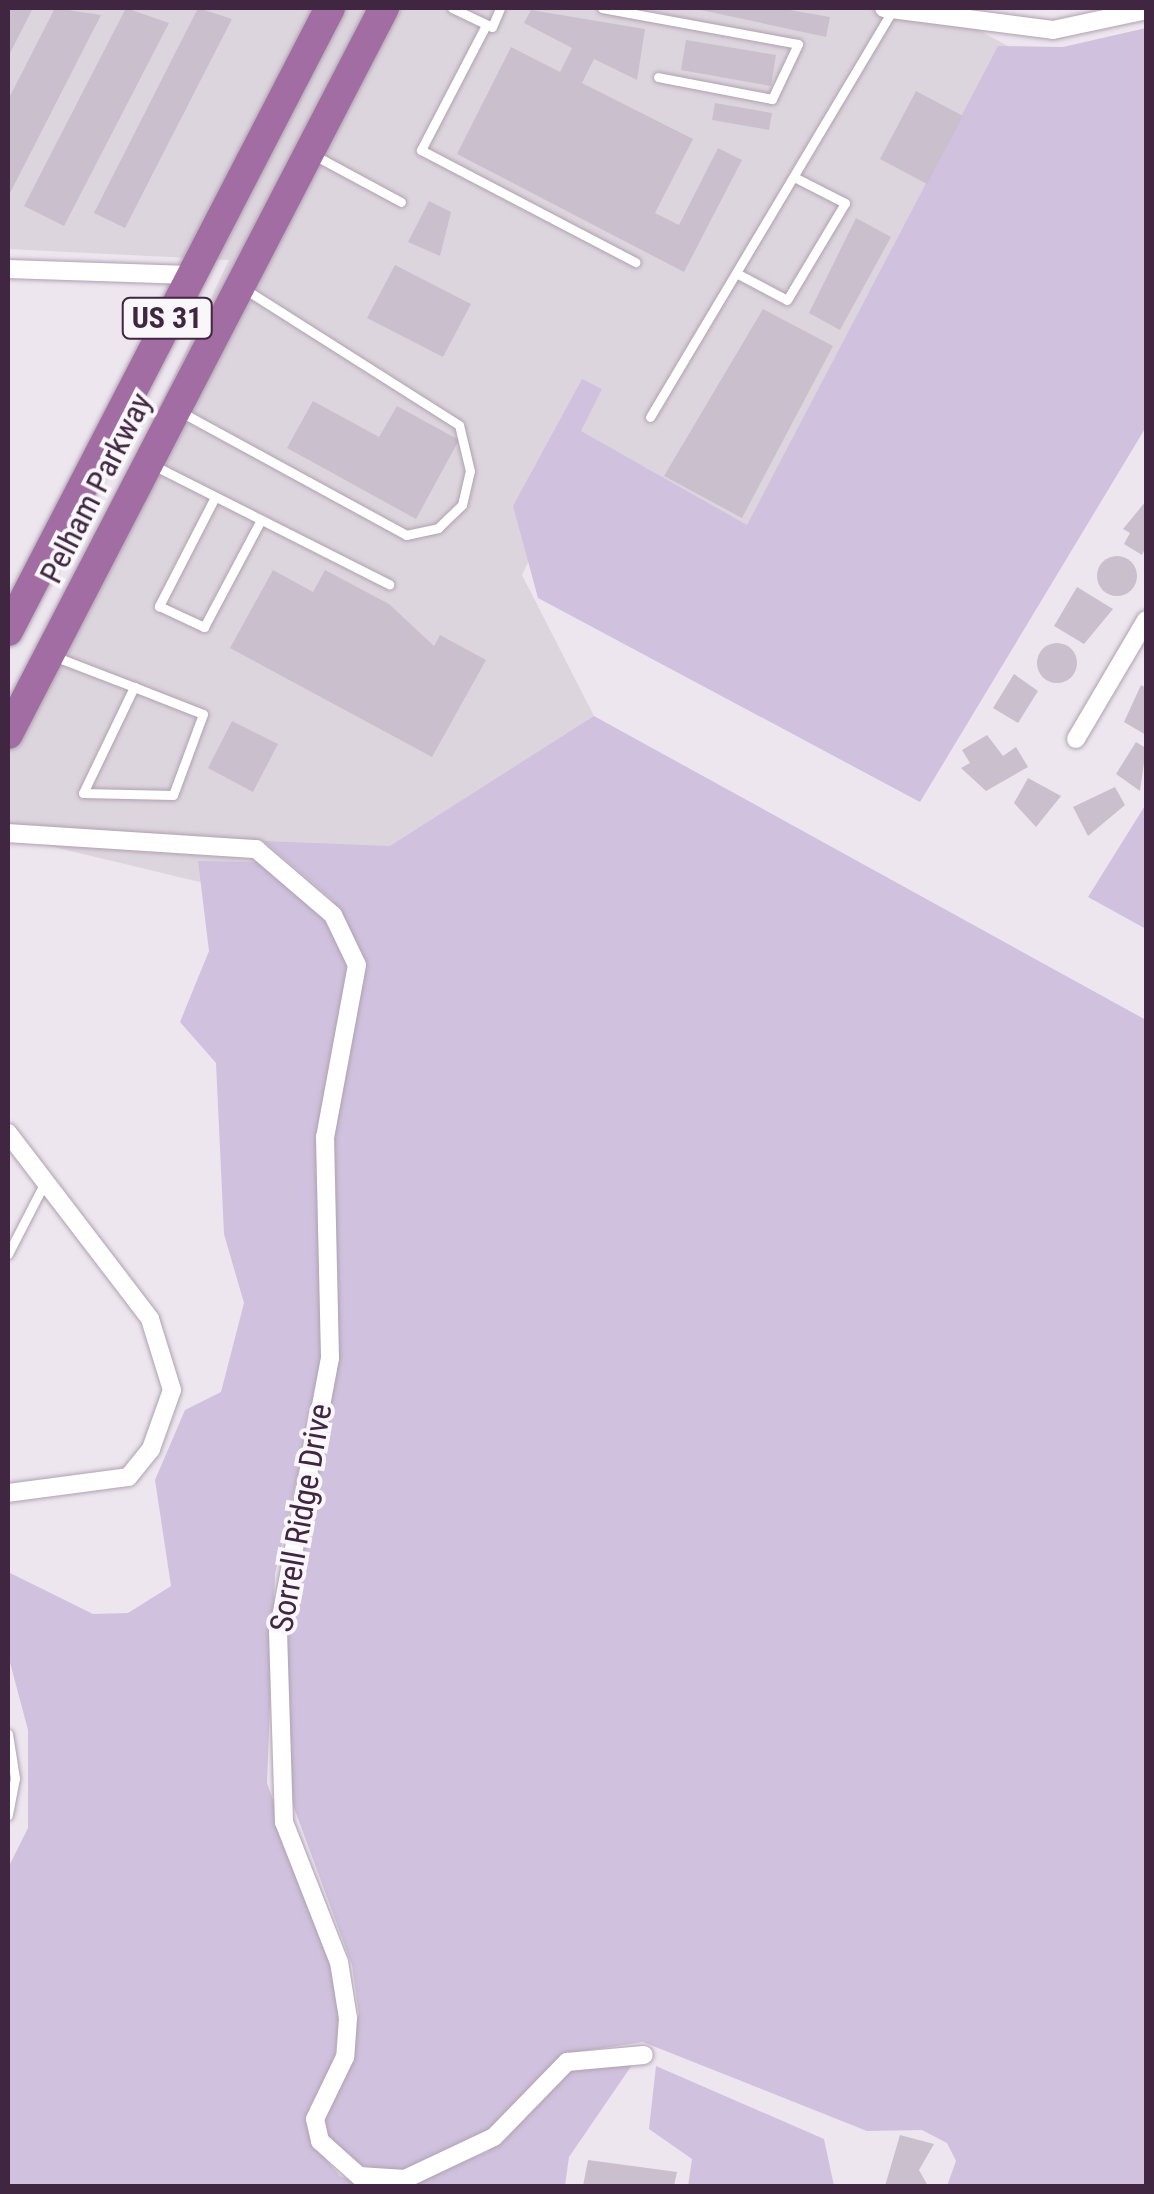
<!DOCTYPE html>
<html>
<head>
<meta charset="utf-8">
<style>
  body { margin:0 }
  #map { position:relative; width:1154px; height:2194px; overflow:hidden; background:#ede6ef; font-family:"Roboto Condensed",sans-serif }
  div>[style] { position:absolute }
  .built>* { inset:0; background:#ddd5de }
  .green>* { inset:0; background:#d0c1de }
  .building>* { inset:0; background:#cabfcc }
  .round { border-radius:50% }
  .roads { filter:drop-shadow(0 0 2px #afa1b0) drop-shadow(0 0 2px #afa1b0) }
  .lane>* { height:9px; margin:-4.5px; padding:0 4.5px; transform-origin:4.5px; border-radius:4.5px; background:#fff }
  .street>* { height:18px; margin:-9px; padding:0 9px; transform-origin:9px; border-radius:9px; background:#fff }
  .primary>* { height:30px; margin:-15px; padding:0 15px; transform-origin:15px; border-radius:15px; background:#a26da2 }
  span { translate:-50% -50%; white-space:nowrap; text-align:center; line-height:1.15; -webkit-text-stroke:8px #faf7fb; paint-order:stroke }
  .shield-label span { padding:2px 8px; background:#faf7fb; border:2px solid; border-radius:8px; -webkit-text-stroke-width:0 }
  .shield-label { font-size:30px; color:#402640; font-weight:700 }
  .street-label { font-size:32px; color:#402640 }
  .frame { position:absolute; inset:0; border:10px solid #402640; pointer-events:none }
</style>
</head>
<body>
<div id="map">
  <div class="built">
    <div style="clip-path:polygon(8px 8px,938px 8px,1030px 58px,761px 549px,579px 458px,522px 575px,594px 716px,417px 934px,8px 836px,8px 726px,229px 260px,8px 249px)"></div>
  </div>
  <div class="green">
    <div style="clip-path:polygon(1146px 28px,1146px 427px,920px 802px,538px 598px,513px 506px,582px 379px,602px 389px,581px 431px,747px 525px,998px 46px,1063px 47px)"></div>
    <div style="clip-path:polygon(594px 716px,1146px 1020px,1146px 2186px,947px 2186px,956px 2161px,947px 2143px,922px 2130px,867px 2131px,643px 2042px,564px 2054px,479px 2139px,397px 2177px,344px 2159px,321px 2128px,359px 2014px,352px 1965px,286px 1786px,285px 1655px,338px 1363px,332px 1124px,365px 960px,333px 900px,264px 841px,390px 846px)"></div>
    <div style="clip-path:polygon(1146px 804px,1146px 929px,1088px 897px)"></div>
    <div style="clip-path:polygon(198px 861px,262px 862px,338px 931px,350px 961px,320px 1118px,324px 1359px,275px 1574px,267px 1783px,334px 1970px,340px 2014px,334px 2064px,309px 2108px,311px 2142px,340px 2176px,367px 2186px,8px 2186px,8px 1868px,28px 1828px,28px 1730px,8px 1655px,8px 1572px,93px 1614px,128px 1613px,171px 1586px,155px 1480px,185px 1410px,221px 1392px,244px 1303px,224px 1234px,216px 1063px,180px 1022px,209px 951px)"></div>
    <div style="clip-path:polygon(616px 2059px,632px 2065px,569px 2157px,565px 2186px,404px 2186px,487px 2152px,575px 2067px)"></div>
    <div style="clip-path:polygon(656px 2066px,824px 2139px,834px 2186px,688px 2186px,692px 2159px,649px 2129px)"></div>
  </div>
  <div class="building">
    <div style="clip-path:polygon(8px 8px,33px 8px,8px 57px)"></div>
    <div style="clip-path:polygon(55px 8px,101px 15px,8px 197px,8px 100px)"></div>
    <div style="clip-path:polygon(126px 8px,169px 23px,64px 226px,24px 206px)"></div>
    <div style="clip-path:polygon(198px 8px,232px 19px,125px 228px,94px 213px)"></div>
    <div style="clip-path:polygon(692px 8px,778px 8px,830px 17px,826px 37px)"></div>
    <div style="clip-path:polygon(531px 10px,645px 29px,637px 80px,594px 59px,582px 83px,693px 139px,655px 213px,679px 225px,718px 148px,742px 160px,684px 272px,457px 154px,511px 47px,560px 72px,572px 48px,524px 23px)"></div>
    <div style="clip-path:polygon(686px 40px,776px 55px,771px 86px,681px 70px)"></div>
    <div style="clip-path:polygon(916px 91px,963px 116px,927px 184px,880px 159px)"></div>
    <div style="clip-path:polygon(715px 103px,772px 113px,769px 130px,712px 120px)"></div>
    <div style="clip-path:polygon(429px 201px,451px 212px,440px 256px,408px 242px)"></div>
    <div style="clip-path:polygon(856px 218px,891px 237px,840px 330px,809px 313px)"></div>
    <div style="clip-path:polygon(395px 265px,471px 304px,443px 357px,367px 318px)"></div>
    <div style="clip-path:polygon(763px 309px,833px 346px,742px 518px,664px 476px)"></div>
    <div style="clip-path:polygon(313px 401px,379px 437px,397px 406px,459px 440px,416px 519px,287px 448px)"></div>
    <div style="clip-path:polygon(1146px 501px,1146px 547px,1142px 555px,1124px 544px,1130px 533px,1123px 529px)"></div>
    <div class="round" style="left:1097px;top:556px;width:40px;height:40px"></div>
    <div style="clip-path:polygon(273px 570px,313px 592px,325px 570px,389px 604px,434px 646px,440px 635px,486px 660px,432px 757px,230px 648px)"></div>
    <div style="clip-path:polygon(1077px 587px,1113px 609px,1084px 644px,1054px 626px)"></div>
    <div class="round" style="left:1037px;top:643px;width:40px;height:40px"></div>
    <div style="clip-path:polygon(1014px 674px,1038px 691px,1018px 723px,993px 708px)"></div>
    <div style="clip-path:polygon(1141px 685px,1146px 688px,1146px 735px,1124px 722px)"></div>
    <div style="clip-path:polygon(232px 721px,278px 744px,253px 792px,208px 768px)"></div>
    <div style="clip-path:polygon(987px 735px,1003px 756px,1016px 747px,1028px 767px,986px 791px,961px 768px,970px 763px,962px 750px)"></div>
    <div style="clip-path:polygon(1136px 742px,1146px 748px,1140px 791px,1116px 774px)"></div>
    <div style="clip-path:polygon(1028px 778px,1061px 796px,1036px 827px,1014px 803px)"></div>
    <div style="clip-path:polygon(1115px 787px,1125px 805px,1088px 836px,1073px 807px)"></div>
    <div style="clip-path:polygon(900px 2135px,934px 2144px,919px 2170px,928px 2186px,885px 2186px)"></div>
    <div style="clip-path:polygon(588px 2160px,677px 2172px,674px 2186px,583px 2186px)"></div>
  </div>
  <div class="roads">
    <div class="lane">
      <div style="left:452px;top:8px;width:44px;rotate:25.4deg"></div>
      <div style="left:492px;top:27px;width:21px;rotate:-67deg"></div>
      <div style="left:602px;top:8px;width:199px;rotate:10.4deg"></div>
      <div style="left:798px;top:44px;width:61px;rotate:115.3deg"></div>
      <div style="left:772px;top:99px;width:116px;rotate:-169.1deg"></div>
      <div style="left:486px;top:25px;width:141px;rotate:117.5deg"></div>
      <div style="left:421px;top:150px;width:242px;rotate:27.6deg"></div>
      <div style="left:312px;top:154px;width:101px;rotate:28.3deg"></div>
      <div style="left:738px;top:274px;width:55px;rotate:28deg"></div>
      <div style="left:787px;top:300px;width:113px;rotate:-59.1deg"></div>
      <div style="left:845px;top:203px;width:55px;rotate:-153deg"></div>
      <div style="left:179px;top:411px;width:259px;rotate:28.6deg"></div>
      <div style="left:406px;top:535px;width:33px;rotate:-12deg"></div>
      <div style="left:438px;top:528px;width:33px;rotate:-44deg"></div>
      <div style="left:462px;top:505px;width:35px;rotate:-77deg"></div>
      <div style="left:470px;top:471px;width:47px;rotate:-103.4deg"></div>
      <div style="left:459px;top:425px;width:256px;rotate:-147.6deg"></div>
      <div style="left:650px;top:417px;width:475px;rotate:-59.2deg"></div>
      <div style="left:151px;top:464px;width:267px;rotate:26.8deg"></div>
      <div style="left:215px;top:497px;width:123px;rotate:117.2deg"></div>
      <div style="left:159px;top:606px;width:50px;rotate:25deg"></div>
      <div style="left:204px;top:627px;width:121px;rotate:-62deg"></div>
      <div style="left:56px;top:657px;width:84px;rotate:21deg"></div>
      <div style="left:134px;top:687px;width:74px;rotate:21.4deg"></div>
      <div style="left:203px;top:714px;width:86px;rotate:110.3deg"></div>
      <div style="left:173px;top:795px;width:90px;rotate:-178.7deg"></div>
      <div style="left:83px;top:793px;width:118px;rotate:-64.3deg"></div>
      <div style="left:8px;top:1254px;width:79px;rotate:-62.8deg"></div>
      <div style="left:8px;top:1734px;width:45px;rotate:81deg"></div>
      <div style="left:15px;top:1778px;width:38px;rotate:101deg"></div>
    </div>
    <div class="street">
      <div style="left:884px;top:8px;width:170px;rotate:7.4deg"></div>
      <div style="left:1053px;top:30px;width:95px;rotate:-12.1deg"></div>
      <div style="left:8px;top:269px;width:182px;rotate:1.9deg"></div>
      <div style="left:1076px;top:739px;width:138px;rotate:-59.5deg"></div>
      <div style="left:8px;top:833px;width:249px;rotate:3.7deg"></div>
      <div style="left:256px;top:849px;width:101px;rotate:40.6deg"></div>
      <div style="left:333px;top:915px;width:55px;rotate:64.4deg"></div>
      <div style="left:357px;top:965px;width:175px;rotate:100.5deg"></div>
      <div style="left:325px;top:1137px;width:221px;rotate:88.7deg"></div>
      <div style="left:330px;top:1358px;width:279px;rotate:100.7deg"></div>
      <div style="left:278px;top:1632px;width:190px;rotate:88.2deg"></div>
      <div style="left:284px;top:1822px;width:150px;rotate:68.6deg"></div>
      <div style="left:339px;top:1962px;width:57px;rotate:80.9deg"></div>
      <div style="left:348px;top:2018px;width:39px;rotate:94deg"></div>
      <div style="left:345px;top:2057px;width:69px;rotate:115.8deg"></div>
      <div style="left:315px;top:2119px;width:23px;rotate:77deg"></div>
      <div style="left:320px;top:2141px;width:52px;rotate:41.9deg"></div>
      <div style="left:359px;top:2176px;width:46px;rotate:3.7deg"></div>
      <div style="left:405px;top:2179px;width:98px;rotate:-25.3deg"></div>
      <div style="left:494px;top:2137px;width:105px;rotate:-45.8deg"></div>
      <div style="left:567px;top:2062px;width:77px;rotate:-5.2deg"></div>
      <div style="left:8px;top:1133px;width:234px;rotate:52.6deg"></div>
      <div style="left:150px;top:1319px;width:74px;rotate:72.8deg"></div>
      <div style="left:172px;top:1390px;width:63px;rotate:109.6deg"></div>
      <div style="left:151px;top:1449px;width:36px;rotate:129deg"></div>
      <div style="left:128px;top:1477px;width:121px;rotate:172.4deg"></div>
    </div>
    <div class="primary">
      <div style="left:8px;top:631px;width:701px;rotate:-62.67deg"></div>
      <div style="left:8px;top:734px;width:818px;rotate:-62.62deg"></div>
    </div>
  </div>
  <div class="shield-label">
    <span style="left:167px;top:318px">US 31</span>
  </div>
  <div class="street-label">
    <span style="left:96px;top:488px;rotate:-63deg">Pelham Parkway</span>
    <span style="left:301px;top:1518px;rotate:-80deg">Sorrell Ridge Drive</span>
  </div>
  <div class="frame"></div>
</div>
</body>
</html>
